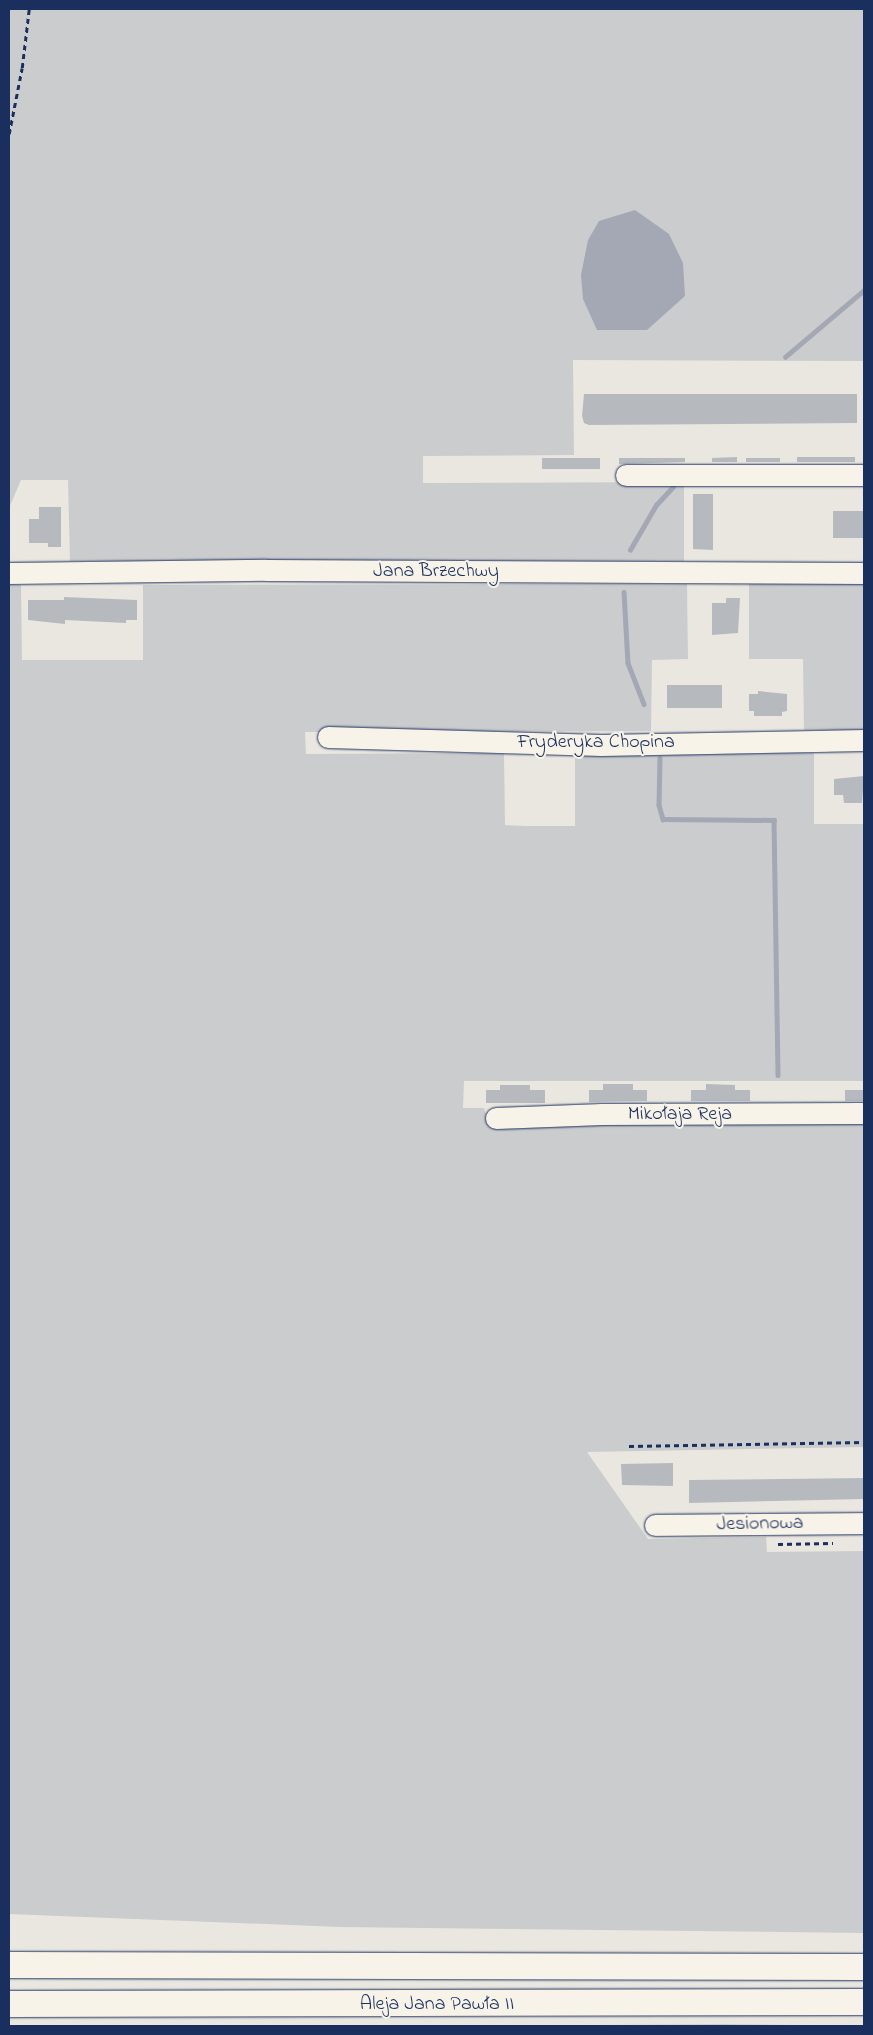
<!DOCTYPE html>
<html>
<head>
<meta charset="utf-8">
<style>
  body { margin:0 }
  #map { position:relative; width:873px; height:2035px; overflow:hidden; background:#eae7e0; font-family:"Indie Flower",sans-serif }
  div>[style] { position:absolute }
  .green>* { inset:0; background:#cbcccd }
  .water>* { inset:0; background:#a3a8b4 }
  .stream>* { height:4.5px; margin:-2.25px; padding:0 2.25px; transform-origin:2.25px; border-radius:2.25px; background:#a3a8b4 }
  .building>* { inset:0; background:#b6babf }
  .path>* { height:2.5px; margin-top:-1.25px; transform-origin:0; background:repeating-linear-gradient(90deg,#1b2f5e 0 5px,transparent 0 9px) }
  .roads { filter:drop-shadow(0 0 1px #1b2f5e) drop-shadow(0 0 1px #1b2f5e) }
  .minor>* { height:21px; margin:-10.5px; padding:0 10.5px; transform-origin:10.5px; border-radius:10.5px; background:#f7f3e8 }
  .major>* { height:26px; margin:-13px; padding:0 13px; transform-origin:13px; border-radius:13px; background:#f7f3e8 }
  span { translate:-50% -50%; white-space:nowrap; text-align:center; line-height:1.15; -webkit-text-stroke:4px #f7f3e8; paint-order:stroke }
  .street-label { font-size:20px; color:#1b2f5e }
  .frame { position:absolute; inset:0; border:10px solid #1b2f5e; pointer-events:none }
</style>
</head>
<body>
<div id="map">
  <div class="green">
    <div style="clip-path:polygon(9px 9px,864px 9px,864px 361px,573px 360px,574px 455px,423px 456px,423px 483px,684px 482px,684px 561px,70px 561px,68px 480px,21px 480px,9px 508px)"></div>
    <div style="clip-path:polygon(864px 583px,864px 730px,804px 730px,803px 659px,749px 659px,749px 584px)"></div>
    <div style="clip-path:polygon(9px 584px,21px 585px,22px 660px,143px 660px,143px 585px,687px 584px,688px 659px,652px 660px,651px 731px,305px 732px,306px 754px,504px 753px,505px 825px,525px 826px,575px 826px,575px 753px,814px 753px,814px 824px,864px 824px,864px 1081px,464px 1081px,463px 1108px,484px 1108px,487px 1117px,498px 1128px,504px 1129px,528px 1122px,864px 1119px,864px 1447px,587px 1452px,648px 1539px,766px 1537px,767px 1552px,864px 1551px,864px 1933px,340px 1927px,9px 1914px)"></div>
    <div style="clip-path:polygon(723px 2024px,864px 2026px,466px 2026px)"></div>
  </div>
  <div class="water">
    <div style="clip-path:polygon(635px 210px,669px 234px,683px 263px,685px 296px,647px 330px,597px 330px,583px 299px,581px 275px,588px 240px,599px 221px)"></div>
  </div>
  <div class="stream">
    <div style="left:785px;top:357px;width:104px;rotate:-40.3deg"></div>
    <div style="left:630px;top:550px;width:52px;rotate:-60deg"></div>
    <div style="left:656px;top:505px;width:25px;rotate:-47deg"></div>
    <div style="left:624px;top:592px;width:71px;rotate:86.8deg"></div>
    <div style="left:628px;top:663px;width:44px;rotate:68.7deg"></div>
    <div style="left:660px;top:758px;width:47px;rotate:91.2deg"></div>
    <div style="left:659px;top:805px;width:15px;rotate:74deg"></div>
    <div style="left:663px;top:819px;width:111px;rotate:0.5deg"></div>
    <div style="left:774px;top:820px;width:255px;rotate:89.1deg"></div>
  </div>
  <div class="building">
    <div style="clip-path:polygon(584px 394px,857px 394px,857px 423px,589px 425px,584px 423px,582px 416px)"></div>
    <div style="clip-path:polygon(737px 457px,737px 462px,712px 462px,712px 458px)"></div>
    <div style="clip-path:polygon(797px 457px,855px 457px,855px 462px,797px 462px)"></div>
    <div style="clip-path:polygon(542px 458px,600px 458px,600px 469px,542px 469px)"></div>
    <div style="clip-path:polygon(619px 458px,685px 458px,685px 462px,619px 464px)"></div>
    <div style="clip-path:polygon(746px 458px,780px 458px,780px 462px,746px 462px)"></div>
    <div style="clip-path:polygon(693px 494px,713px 494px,713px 550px,693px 549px)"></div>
    <div style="clip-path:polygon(39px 507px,61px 507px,61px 547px,48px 547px,48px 543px,29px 543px,29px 519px,39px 519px)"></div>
    <div style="clip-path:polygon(833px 511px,864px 511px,864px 538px,833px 538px)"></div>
    <div style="clip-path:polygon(64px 597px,137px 600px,137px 620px,126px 620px,126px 623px,65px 620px,65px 624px,28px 620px,28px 600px,64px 600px)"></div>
    <div style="clip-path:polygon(726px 598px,740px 598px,738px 633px,712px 635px,712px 603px,726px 603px)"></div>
    <div style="clip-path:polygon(667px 685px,722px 685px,722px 708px,667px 708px)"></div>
    <div style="clip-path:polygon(758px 691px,787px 694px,787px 711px,782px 712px,782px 716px,754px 716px,754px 711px,749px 711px,749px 694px,758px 694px)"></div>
    <div style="clip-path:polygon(864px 776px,862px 803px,844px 803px,843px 795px,834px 795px,834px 779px)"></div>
    <div style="clip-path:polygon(603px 1084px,633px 1084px,633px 1090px,647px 1090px,647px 1101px,589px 1102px,589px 1090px,603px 1090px)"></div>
    <div style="clip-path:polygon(706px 1084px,735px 1085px,735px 1090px,750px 1090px,750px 1101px,691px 1101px,691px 1090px,706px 1090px)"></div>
    <div style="clip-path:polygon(500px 1085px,530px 1085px,530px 1090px,545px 1090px,545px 1103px,486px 1103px,486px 1090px,500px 1090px)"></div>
    <div style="clip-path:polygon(845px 1090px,864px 1090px,864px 1101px,845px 1101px)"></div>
    <div style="clip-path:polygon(673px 1463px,673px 1486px,622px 1485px,621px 1464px)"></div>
    <div style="clip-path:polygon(864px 1478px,864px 1499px,689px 1503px,689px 1480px)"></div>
  </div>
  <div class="path">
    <div style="left:9px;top:134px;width:67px;rotate:-78.9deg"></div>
    <div style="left:22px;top:68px;width:59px;rotate:-83.2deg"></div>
    <div style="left:629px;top:1446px;width:235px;rotate:-1deg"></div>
    <div style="left:778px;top:1544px;width:55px;rotate:-1deg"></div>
  </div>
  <div class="roads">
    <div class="minor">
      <div style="left:626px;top:475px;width:238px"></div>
      <div style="left:9px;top:573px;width:257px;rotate:-0.7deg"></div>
      <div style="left:266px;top:570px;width:598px;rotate:0.29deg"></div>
      <div style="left:328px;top:737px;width:273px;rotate:1.7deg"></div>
      <div style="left:601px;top:745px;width:263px;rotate:-1.1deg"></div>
      <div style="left:496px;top:1118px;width:106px;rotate:-2.2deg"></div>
      <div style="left:602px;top:1114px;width:262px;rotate:-0.2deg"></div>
      <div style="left:655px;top:1525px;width:209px;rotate:-0.5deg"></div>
    </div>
    <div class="major">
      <div style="left:9px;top:1965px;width:855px;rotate:0.13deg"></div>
      <div style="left:9px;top:2004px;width:855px;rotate:-0.13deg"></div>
    </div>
  </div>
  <div class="street-label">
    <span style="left:436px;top:571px">Jana Brzechwy</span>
    <span style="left:596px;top:742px">Fryderyka Chopina</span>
    <span style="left:680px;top:1114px">Mikołaja Reja</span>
    <span style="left:760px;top:1524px;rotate:-1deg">Jesionowa</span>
    <span style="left:437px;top:2004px">Aleja Jana Pawła II</span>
  </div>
  <div class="frame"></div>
</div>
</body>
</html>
